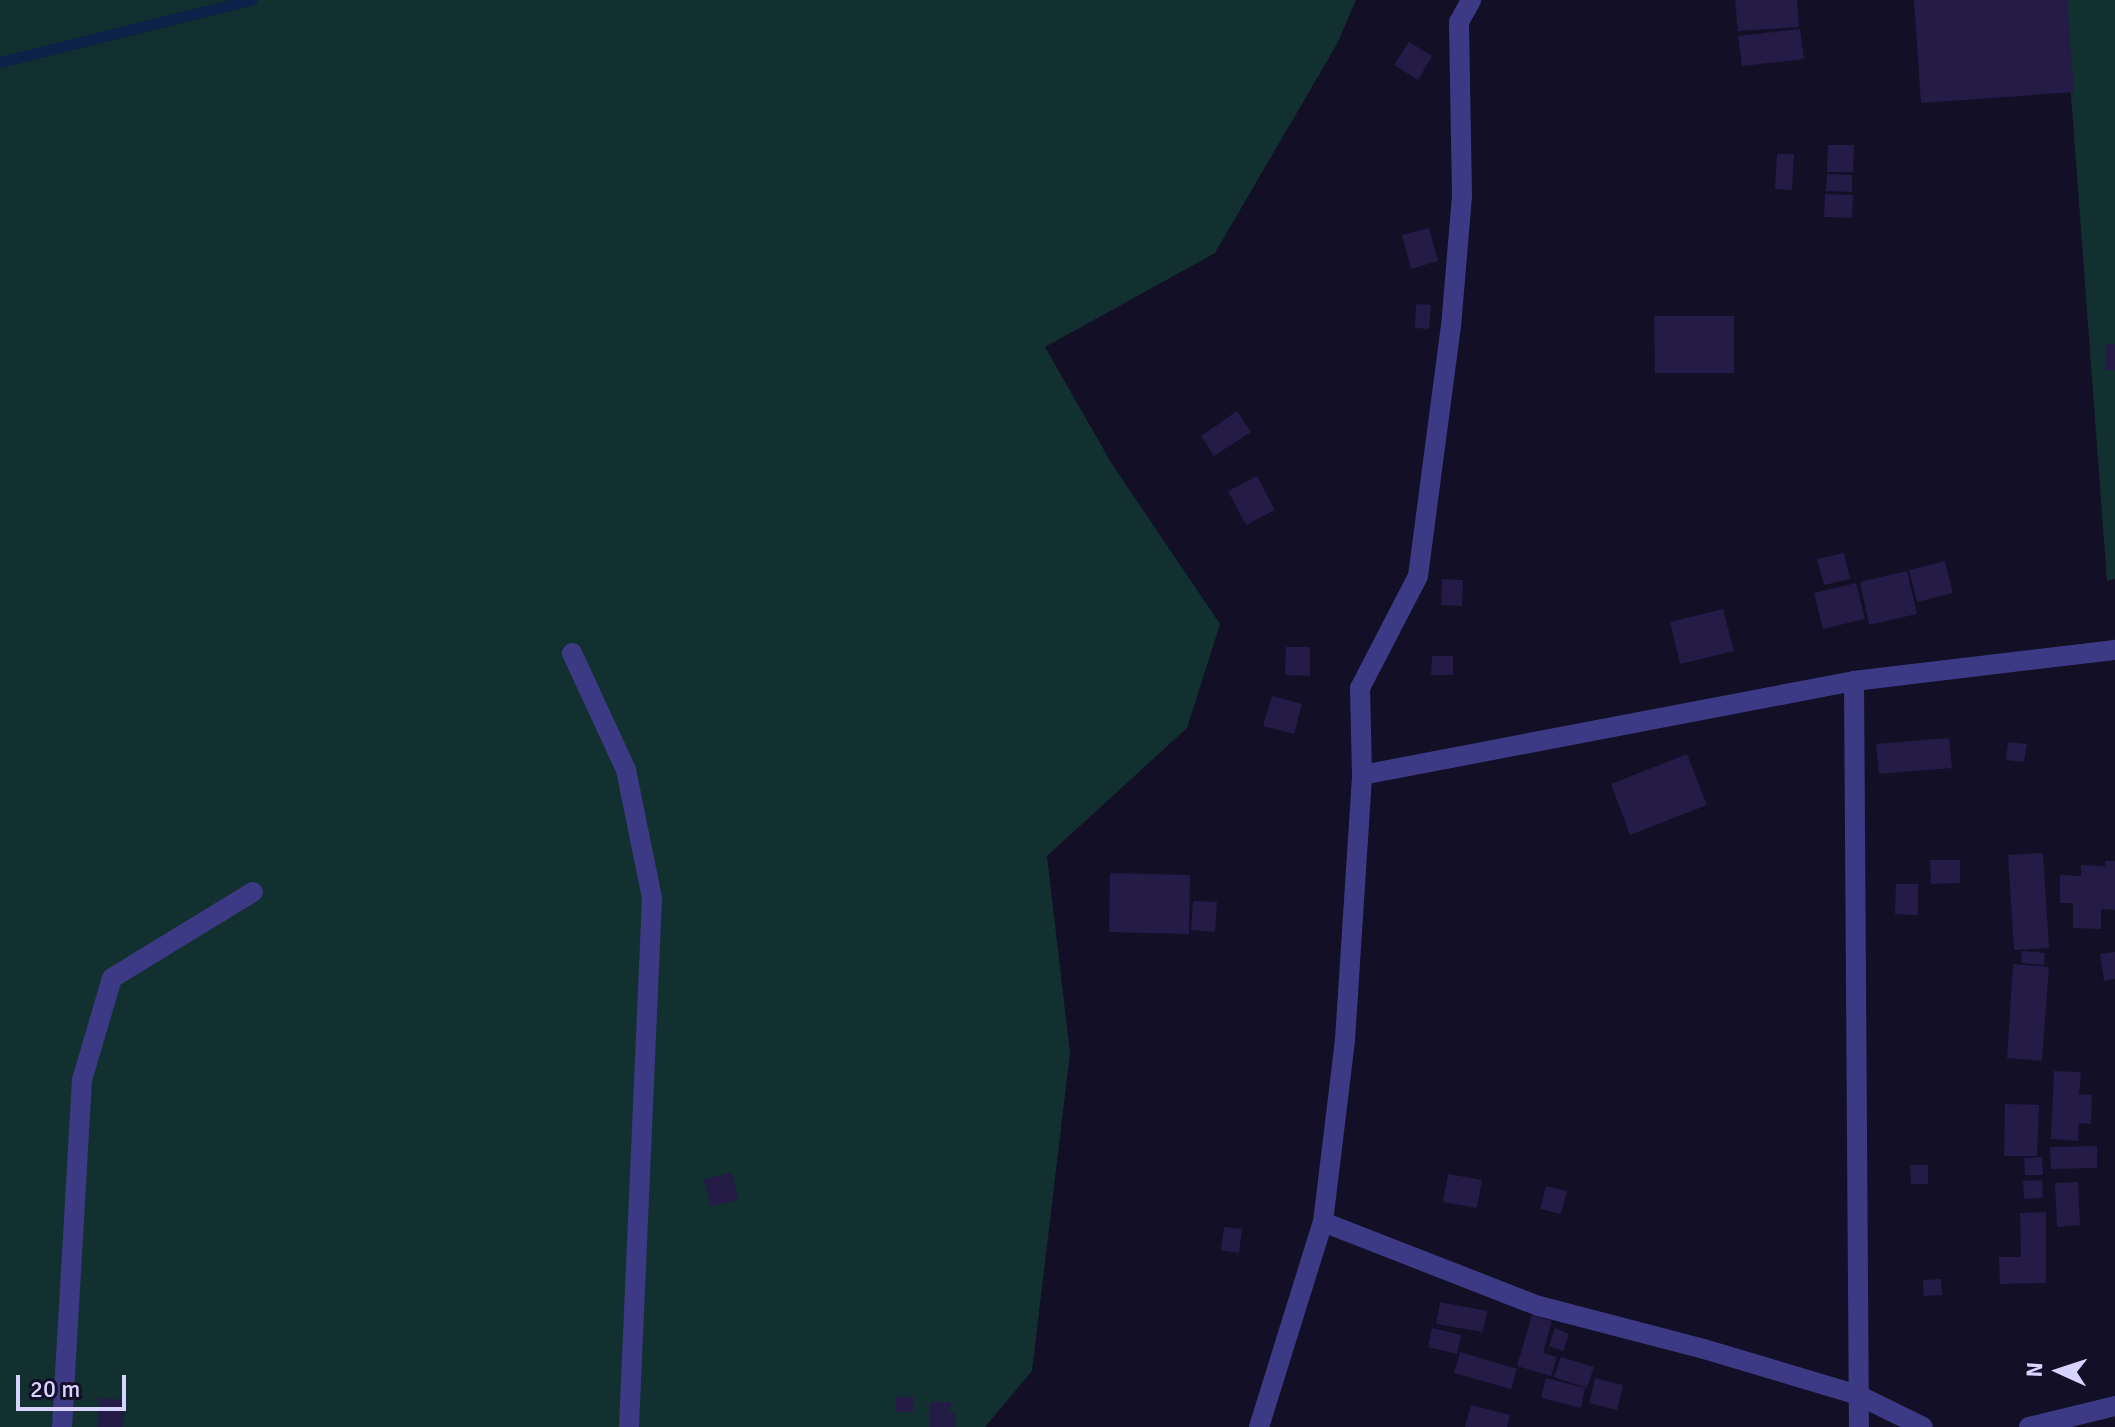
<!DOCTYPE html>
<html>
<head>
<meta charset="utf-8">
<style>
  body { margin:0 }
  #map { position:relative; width:2115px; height:1427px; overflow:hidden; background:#130f26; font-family:Signika,sans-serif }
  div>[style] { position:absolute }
  .green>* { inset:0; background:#12302f }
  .stream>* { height:11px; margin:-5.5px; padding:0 5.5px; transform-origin:5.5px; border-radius:5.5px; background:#0c2248 }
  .building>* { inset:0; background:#241b47 }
  .minor>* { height:20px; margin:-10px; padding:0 10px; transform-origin:10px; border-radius:10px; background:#3d3a85 }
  span { translate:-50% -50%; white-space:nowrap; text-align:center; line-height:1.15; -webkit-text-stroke:7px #130f26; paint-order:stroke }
  .north { position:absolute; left:2019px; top:1331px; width:80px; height:80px; -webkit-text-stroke:6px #130f26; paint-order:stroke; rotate:273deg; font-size:22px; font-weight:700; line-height:32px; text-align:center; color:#d9d4ff }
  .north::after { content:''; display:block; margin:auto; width:28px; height:36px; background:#d9d4ff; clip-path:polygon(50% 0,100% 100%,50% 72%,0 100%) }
  .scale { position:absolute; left:16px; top:1375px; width:110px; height:36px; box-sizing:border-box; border:4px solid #d9d4ff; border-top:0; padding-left:10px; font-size:24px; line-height:28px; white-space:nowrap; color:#d9d4ff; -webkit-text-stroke:6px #130f26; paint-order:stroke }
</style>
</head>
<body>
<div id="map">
  <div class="green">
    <div style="clip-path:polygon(0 0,1356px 0,1337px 44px,1215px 253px,1045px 347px,1112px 464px,1220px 624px,1187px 728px,1047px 856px,1070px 1053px,1032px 1371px,985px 1427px,0 1427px)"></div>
    <div style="clip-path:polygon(2064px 0,2115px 0,2115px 579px,2107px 581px)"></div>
  </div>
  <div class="stream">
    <div style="left:0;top:62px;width:259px;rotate:-13.9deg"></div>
  </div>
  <div class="building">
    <div style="clip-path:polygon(1735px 0,1797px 0,1799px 27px,1738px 31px)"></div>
    <div style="clip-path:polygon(1914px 0,2067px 0,2074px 92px,1921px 103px)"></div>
    <div style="clip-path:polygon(1800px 29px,1804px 59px,1742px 66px,1738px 36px)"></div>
    <div style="clip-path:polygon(1409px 42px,1432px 56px,1418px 80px,1394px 65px)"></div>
    <div style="clip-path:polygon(1828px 145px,1854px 145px,1853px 172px,1827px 172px)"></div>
    <div style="clip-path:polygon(1777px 154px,1794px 154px,1792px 190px,1775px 189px)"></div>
    <div style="clip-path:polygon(1827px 174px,1852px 175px,1852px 192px,1826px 191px)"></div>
    <div style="clip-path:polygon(1825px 194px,1853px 195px,1852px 218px,1824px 217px)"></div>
    <div style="clip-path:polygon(1429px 228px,1438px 261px,1411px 269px,1402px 235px)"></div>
    <div style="clip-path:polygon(1416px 304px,1431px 305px,1429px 329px,1415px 328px)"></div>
    <div style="clip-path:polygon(1654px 316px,1734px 316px,1734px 373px,1655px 373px)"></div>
    <div style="clip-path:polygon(2115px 344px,2115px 370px,2105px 370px,2105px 345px)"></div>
    <div style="clip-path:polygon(1237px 411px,1251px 432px,1214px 456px,1201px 436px)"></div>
    <div style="clip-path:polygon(1257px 476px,1275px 510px,1246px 525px,1228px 491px)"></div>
    <div style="clip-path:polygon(1844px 553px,1850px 579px,1824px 585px,1817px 559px)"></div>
    <div style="clip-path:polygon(1945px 561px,1953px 593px,1917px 602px,1909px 570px)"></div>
    <div style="clip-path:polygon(1907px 571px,1917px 614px,1869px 625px,1860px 582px)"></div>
    <div style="clip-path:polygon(1442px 579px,1463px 580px,1462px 606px,1441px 605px)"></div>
    <div style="clip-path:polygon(1856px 583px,1865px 619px,1823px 629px,1814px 593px)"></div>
    <div style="clip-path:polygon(1723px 609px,1734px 651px,1680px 664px,1670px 622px)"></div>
    <div style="clip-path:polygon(1286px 647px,1310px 647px,1310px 676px,1285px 675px)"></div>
    <div style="clip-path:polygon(1432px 656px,1453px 656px,1453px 675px,1431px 675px)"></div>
    <div style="clip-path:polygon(1272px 696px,1302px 704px,1294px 734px,1263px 726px)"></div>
    <div style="clip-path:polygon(1949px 738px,1952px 768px,1879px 774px,1876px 744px)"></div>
    <div style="clip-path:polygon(2008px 742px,2027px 744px,2024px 762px,2006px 760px)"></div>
    <div style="clip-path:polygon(1687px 754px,1707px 805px,1630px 835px,1611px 784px)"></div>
    <div style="clip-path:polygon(2043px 853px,2049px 948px,2014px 950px,2008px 855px)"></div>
    <div style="clip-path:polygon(1930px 860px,1960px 860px,1960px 883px,1931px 884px)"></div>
    <div style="clip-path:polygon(2105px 861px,2115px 861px,2115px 910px,2101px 909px,2101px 929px,2073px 928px,2073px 903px,2060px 903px,2060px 875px,2081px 876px,2081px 865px,2105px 866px)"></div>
    <div style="clip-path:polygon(1110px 873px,1190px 875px,1189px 934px,1109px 932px)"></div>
    <div style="clip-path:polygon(1896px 884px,1918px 884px,1918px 915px,1895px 914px)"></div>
    <div style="clip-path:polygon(1193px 901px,1217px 902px,1215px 932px,1191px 930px)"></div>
    <div style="clip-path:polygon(2022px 951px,2045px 953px,2044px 965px,2021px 963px)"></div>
    <div style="clip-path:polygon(2115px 952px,2115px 979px,2104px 981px,2100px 954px)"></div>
    <div style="clip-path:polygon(2013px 964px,2049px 967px,2042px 1061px,2007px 1058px)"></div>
    <div style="clip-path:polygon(2054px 1071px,2081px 1072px,2079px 1094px,2092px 1095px,2091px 1124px,2079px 1123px,2078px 1141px,2051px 1139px)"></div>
    <div style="clip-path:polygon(2005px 1104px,2039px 1105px,2037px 1156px,2004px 1156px)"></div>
    <div style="clip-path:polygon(2097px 1146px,2097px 1168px,2051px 1169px,2050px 1147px)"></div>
    <div style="clip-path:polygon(2042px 1157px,2043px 1175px,2025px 1175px,2024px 1158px)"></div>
    <div style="clip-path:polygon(1910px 1165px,1928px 1165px,1928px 1184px,1911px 1184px)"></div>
    <div style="clip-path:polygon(732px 1173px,738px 1200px,710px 1206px,704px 1179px)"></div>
    <div style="clip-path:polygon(1448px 1174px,1482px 1180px,1477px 1208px,1443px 1202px)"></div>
    <div style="clip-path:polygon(2042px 1180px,2043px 1198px,2024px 1199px,2023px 1181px)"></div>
    <div style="clip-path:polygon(2078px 1182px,2080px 1225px,2057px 1227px,2055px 1183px)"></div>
    <div style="clip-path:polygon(1546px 1186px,1567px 1191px,1561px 1214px,1540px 1209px)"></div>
    <div style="clip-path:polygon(2046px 1212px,2046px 1283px,2000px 1284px,1999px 1257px,2021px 1257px,2020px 1213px)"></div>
    <div style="clip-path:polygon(1224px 1227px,1242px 1229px,1239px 1253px,1221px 1250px)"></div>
    <div style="clip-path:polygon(1941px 1279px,1942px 1295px,1924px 1296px,1923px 1280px)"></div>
    <div style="clip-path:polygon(1440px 1302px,1487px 1311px,1483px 1332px,1436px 1324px)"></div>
    <div style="clip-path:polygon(1532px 1315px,1552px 1321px,1543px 1353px,1557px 1357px,1551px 1376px,1517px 1366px)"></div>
    <div style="clip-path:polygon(1432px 1328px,1461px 1335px,1457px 1354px,1428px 1347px)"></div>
    <div style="clip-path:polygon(1555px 1328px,1569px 1334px,1563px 1351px,1549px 1346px)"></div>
    <div style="clip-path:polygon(1460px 1352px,1517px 1369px,1511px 1389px,1454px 1373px)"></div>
    <div style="clip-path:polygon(1561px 1357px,1594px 1367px,1587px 1388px,1554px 1377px)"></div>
    <div style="clip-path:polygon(1546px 1378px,1585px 1388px,1581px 1408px,1541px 1398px)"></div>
    <div style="clip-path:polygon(1595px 1378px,1623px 1385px,1617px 1410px,1589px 1403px)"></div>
    <div style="clip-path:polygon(913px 1396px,913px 1412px,896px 1412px,896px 1397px)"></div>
    <div style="clip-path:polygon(100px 1398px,125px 1400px,123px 1427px,97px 1427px)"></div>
    <div style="clip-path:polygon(930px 1402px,951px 1402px,950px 1413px,956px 1413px,955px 1427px,929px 1427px)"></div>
    <div style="clip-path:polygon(1471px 1405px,1510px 1415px,1507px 1427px,1465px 1427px)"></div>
  </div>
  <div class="minor">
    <div style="left:572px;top:653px;width:129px;rotate:65.2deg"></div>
    <div style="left:626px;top:770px;width:131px;rotate:78.5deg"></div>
    <div style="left:652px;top:898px;width:529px;rotate:92.49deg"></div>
    <div style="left:1854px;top:681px;width:263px;rotate:-6.8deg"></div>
    <div style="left:1362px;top:775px;width:501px;rotate:-10.82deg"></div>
    <div style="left:1854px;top:681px;width:746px;rotate:89.62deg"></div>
    <div style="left:1323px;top:1222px;width:232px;rotate:21.3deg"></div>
    <div style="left:1539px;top:1306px;width:171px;rotate:14.6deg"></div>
    <div style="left:1704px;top:1349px;width:161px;rotate:16.6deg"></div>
    <div style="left:1858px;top:1395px;width:72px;rotate:26.2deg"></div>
    <div style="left:62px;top:1427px;width:348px;rotate:-86.7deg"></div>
    <div style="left:82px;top:1080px;width:106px;rotate:-73.6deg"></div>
    <div style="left:112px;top:978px;width:165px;rotate:-31.4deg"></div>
    <div style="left:1259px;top:1427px;width:215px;rotate:-72.7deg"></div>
    <div style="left:1323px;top:1222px;width:183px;rotate:-83.1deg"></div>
    <div style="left:1345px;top:1040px;width:266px;rotate:-86.3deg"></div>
    <div style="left:1362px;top:775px;width:87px;rotate:-91.3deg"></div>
    <div style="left:1360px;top:688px;width:126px;rotate:-62.6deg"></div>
    <div style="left:1418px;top:576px;width:251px;rotate:-82.5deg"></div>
    <div style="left:1451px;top:327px;width:131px;rotate:-85.2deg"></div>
    <div style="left:1462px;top:196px;width:174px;rotate:-91deg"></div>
    <div style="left:1459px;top:22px;width:25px;rotate:-61deg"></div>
    <div style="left:2029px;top:1427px;width:89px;rotate:-13.7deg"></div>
  </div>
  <div class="north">N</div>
  <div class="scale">20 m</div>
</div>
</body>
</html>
